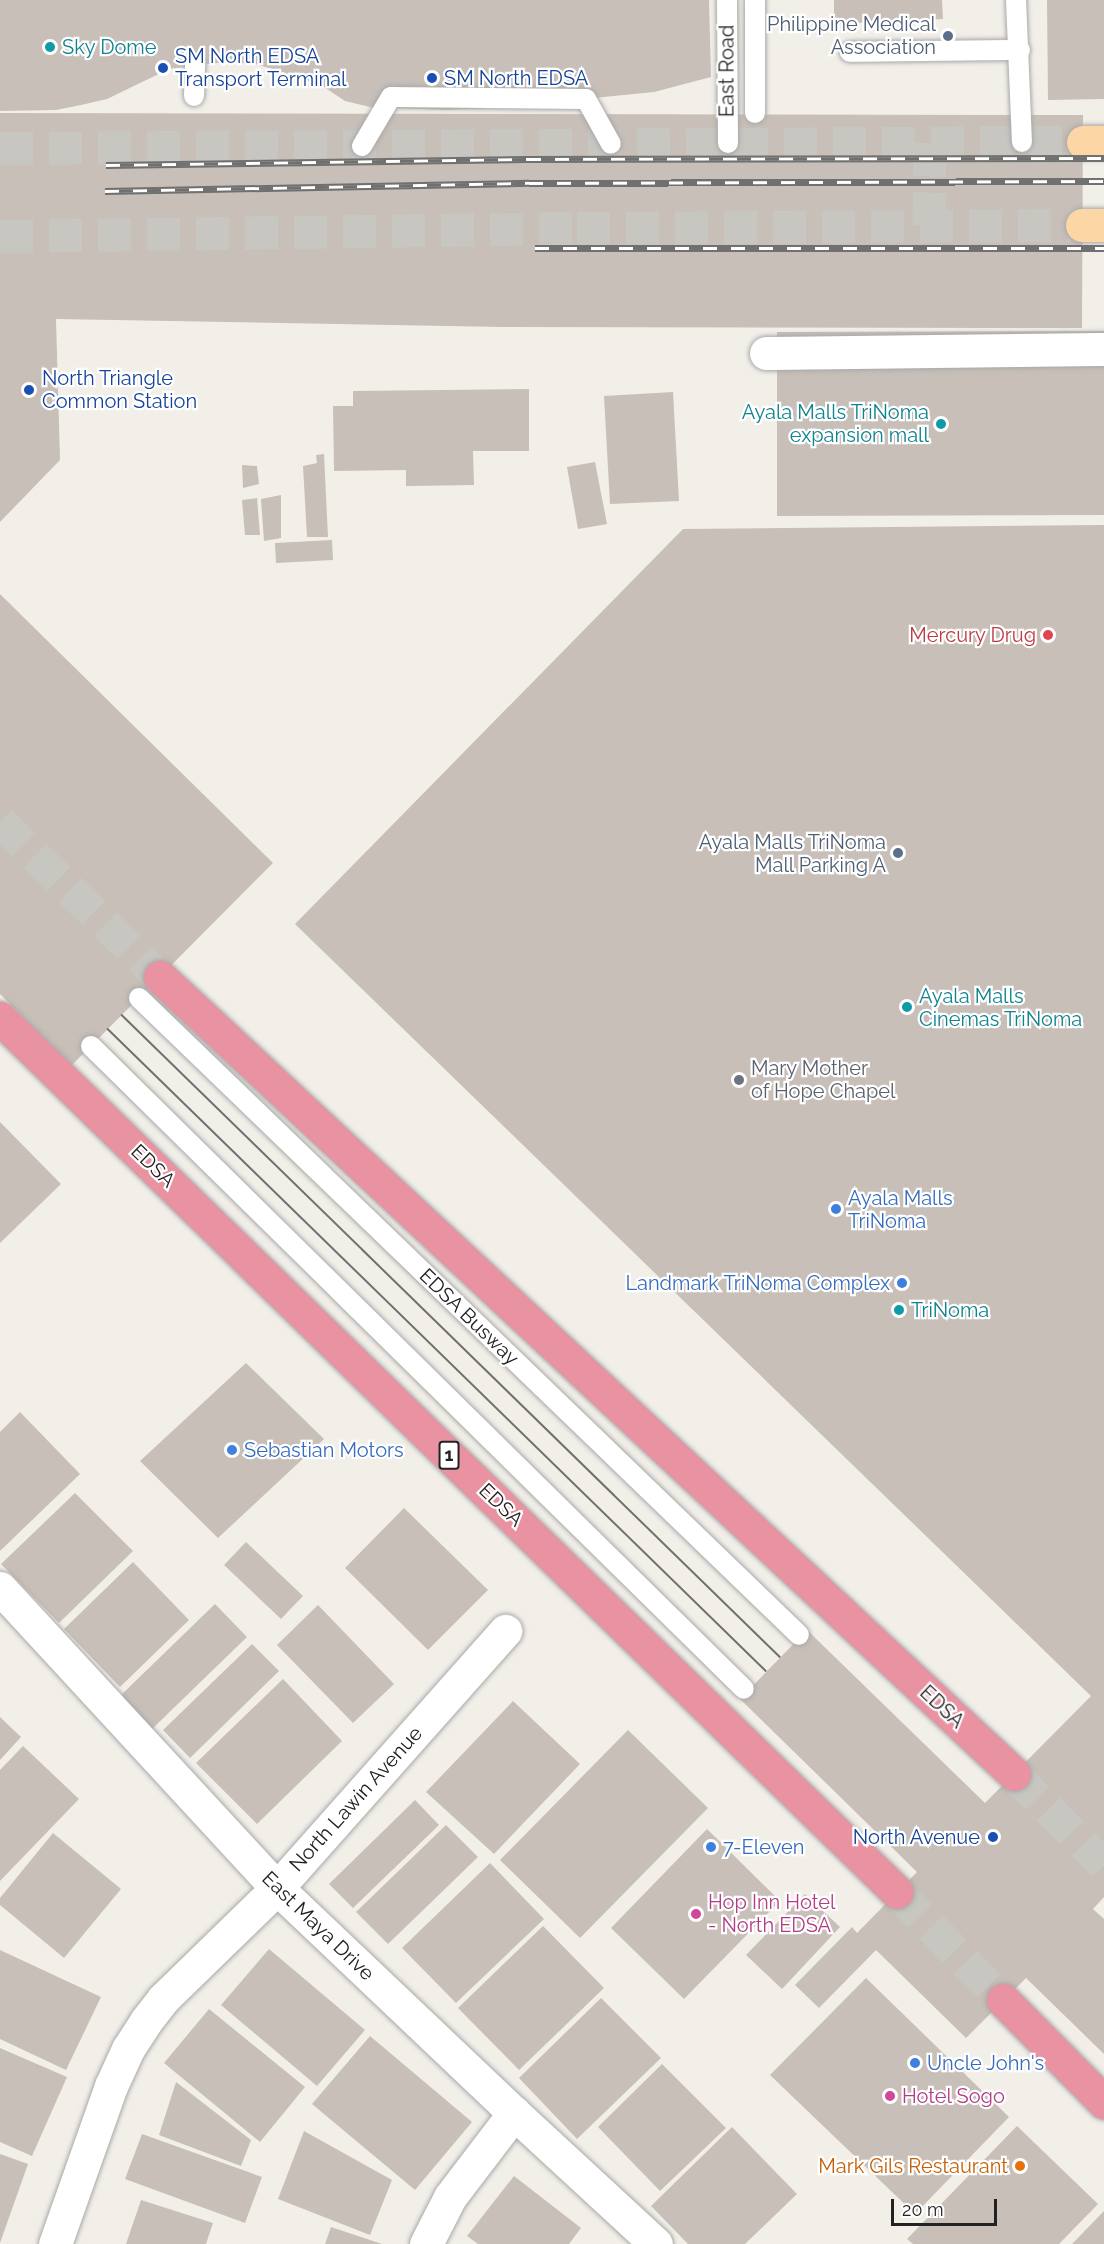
<!DOCTYPE html>
<html>
<head>
<meta charset="utf-8">
<style>
  body { margin:0 }
  #map { position:relative; width:1104px; height:2244px; overflow:hidden; background:#f2efe9; font-family:Raleway,sans-serif }
  div>[style] { position:absolute }
  .building>* { inset:0; background:#c7bfb8 }
  .primary-tunnel>* { height:33px; margin-top:-16.5px; transform-origin:0; background:repeating-linear-gradient(90deg,#c8c6c1 0 33px,transparent 0 49px) }
  .highway-tunnel>* { height:33px; margin-top:-16.5px; transform-origin:0; background:repeating-linear-gradient(90deg,#c8c6c1 0 33px,transparent 0 49px) }
  .roads { filter:drop-shadow(0 0 2px #a9a9a9) drop-shadow(0 0 2px #a9a9a9) }
  .lane>* { height:20px; margin:-10px; padding:0 10px; transform-origin:10px; border-radius:10px; background:#fff }
  .street>* { height:33px; margin:-16.5px; padding:0 16.5px; transform-origin:16.5px; border-radius:16.5px; background:#fff }
  .primary>* { height:33px; margin:-16.5px; padding:0 16.5px; transform-origin:16.5px; border-radius:16.5px; background:#fcd6a4 }
  .highway>* { height:33px; margin:-16.5px; padding:0 16.5px; transform-origin:16.5px; border-radius:16.5px; background:#e892a2 }
  .tram>* { height:1.5px; margin:-0.75px; padding:0 0.75px; transform-origin:0.75px; border-radius:0.75px; background:#707070 }
  .rail>* { height:7px; margin-top:-3.5px; transform-origin:0; background:repeating-linear-gradient(90deg,#fff 0 14px,#707070 0 28px); box-sizing:border-box; border-block:2px solid #707070 }
  .dots>* { width:16px; height:16px; translate:-50% -50%; box-sizing:border-box; border:3px solid #fff; border-radius:50% }
  span { translate:-50% -50%; white-space:nowrap; text-align:center; line-height:1.15; -webkit-text-stroke:4.5px #fff; paint-order:stroke }
  .shield-label span { padding:2px 4px; background:#fff; border:2px solid; border-radius:4px; -webkit-text-stroke-width:0 }
  .shield-label { font-size:18px; color:#222; font-weight:700 }
  .service-label { font-size:20px; color:#4e5e75 }
  .right { translate:-100% -50%; text-align:right }
  .culture-label { font-size:20px; color:#0d838f }
  .left { translate:0 -50%; text-align:left }
  .transit-label { font-size:20px; color:#164399 }
  .street-label { font-size:20px; color:#222 }
  .health-label { font-size:20px; color:#be3a42 }
  .worship-label { font-size:20px; color:#5b616d }
  .shop-label { font-size:20px; color:#366cbe }
  .hotel-label { font-size:20px; color:#b23c85 }
  .food-label { font-size:20px; color:#c56008 }
  .scale { position:absolute; left:891px; top:2199px; width:106px; height:27px; box-sizing:border-box; border:3px solid #222; border-top:0; padding-left:8px; font-size:18px; line-height:21px; white-space:nowrap; color:#222; -webkit-text-stroke:4px #fff; paint-order:stroke }
</style>
</head>
<body>
<div id="map">
  <div class="building">
    <div style="clip-path:polygon(0 0,709px 0,711px 77px,654px 92px,494px 108px,446px 110px,370px 107px,345px 101px,324px 87px,293px 75px,255px 64px,225px 62px,169px 69px,107px 99px,81px 105px,56px 110px,0 111px)"></div>
    <div style="clip-path:polygon(834px 0,942px 0,943px 19px,834px 24px)"></div>
    <div style="clip-path:polygon(1047px 0,1104px 0,1104px 99px,1048px 100px)"></div>
    <div style="clip-path:polygon(0 113px,1083px 115px,1082px 328px,503px 327px,56px 319px,60px 460px,0 522px)"></div>
    <div style="clip-path:polygon(1104px 331px,1104px 515px,777px 516px,777px 332px)"></div>
    <div style="clip-path:polygon(529px 389px,529px 451px,473px 451px,474px 485px,406px 486px,406px 470px,334px 471px,333px 406px,353px 406px,353px 391px)"></div>
    <div style="clip-path:polygon(673px 392px,679px 501px,610px 504px,604px 396px)"></div>
    <div style="clip-path:polygon(324px 454px,328px 537px,307px 537px,303px 466px,317px 463px,316px 455px)"></div>
    <div style="clip-path:polygon(595px 462px,607px 524px,578px 529px,567px 467px)"></div>
    <div style="clip-path:polygon(242px 465px,257px 466px,259px 484px,243px 488px)"></div>
    <div style="clip-path:polygon(281px 495px,281px 538px,264px 541px,261px 499px)"></div>
    <div style="clip-path:polygon(257px 498px,260px 535px,245px 535px,242px 500px)"></div>
    <div style="clip-path:polygon(1104px 525px,1104px 1897px,1093px 1909px,1104px 1919px,1104px 2054px,1026px 1978px,966px 2038px,876px 1950px,819px 2008px,795px 1985px,852px 1927px,857px 1933px,917px 1872px,740px 1699px,807px 1630px,985px 1803px,1091px 1696px,295px 924px,683px 529px)"></div>
    <div style="clip-path:polygon(332px 540px,333px 560px,276px 563px,275px 543px)"></div>
    <div style="clip-path:polygon(0 594px,273px 863px,72px 1065px,0 994px)"></div>
    <div style="clip-path:polygon(0 1122px,61px 1184px,0 1243px)"></div>
    <div style="clip-path:polygon(246px 1363px,324px 1439px,218px 1538px,140px 1461px)"></div>
    <div style="clip-path:polygon(20px 1412px,80px 1474px,0 1551px,0 1432px)"></div>
    <div style="clip-path:polygon(75px 1493px,133px 1551px,59px 1623px,1px 1564px)"></div>
    <div style="clip-path:polygon(404px 1508px,488px 1590px,428px 1650px,345px 1568px)"></div>
    <div style="clip-path:polygon(246px 1542px,303px 1596px,281px 1619px,224px 1565px)"></div>
    <div style="clip-path:polygon(133px 1562px,189px 1620px,120px 1687px,64px 1629px)"></div>
    <div style="clip-path:polygon(215px 1604px,247px 1637px,151px 1730px,119px 1697px)"></div>
    <div style="clip-path:polygon(318px 1605px,394px 1684px,353px 1723px,277px 1645px)"></div>
    <div style="clip-path:polygon(252px 1644px,279px 1671px,190px 1758px,163px 1730px)"></div>
    <div style="clip-path:polygon(283px 1679px,342px 1741px,257px 1824px,196px 1763px)"></div>
    <div style="clip-path:polygon(513px 1701px,580px 1764px,494px 1854px,426px 1792px)"></div>
    <div style="clip-path:polygon(0 1717px,21px 1737px,0 1760px)"></div>
    <div style="clip-path:polygon(628px 1730px,708px 1808px,580px 1938px,500px 1860px)"></div>
    <div style="clip-path:polygon(23px 1746px,79px 1799px,0 1881px,0 1770px)"></div>
    <div style="clip-path:polygon(415px 1800px,439px 1825px,353px 1908px,329px 1884px)"></div>
    <div style="clip-path:polygon(446px 1825px,478px 1857px,388px 1944px,356px 1912px)"></div>
    <div style="clip-path:polygon(707px 1829px,780px 1901px,684px 1999px,611px 1928px)"></div>
    <div style="clip-path:polygon(53px 1833px,121px 1889px,64px 1958px,0 1905px,0 1898px)"></div>
    <div style="clip-path:polygon(490px 1863px,544px 1919px,456px 2003px,402px 1948px)"></div>
    <div style="clip-path:polygon(805px 1894px,840px 1927px,782px 1989px,746px 1955px)"></div>
    <div style="clip-path:polygon(543px 1926px,604px 1988px,519px 2070px,458px 2008px)"></div>
    <div style="clip-path:polygon(269px 1949px,365px 2030px,317px 2086px,221px 2005px)"></div>
    <div style="clip-path:polygon(0 1950px,101px 1997px,66px 2070px,0 2039px)"></div>
    <div style="clip-path:polygon(866px 1978px,1009px 2117px,915px 2214px,770px 2075px)"></div>
    <div style="clip-path:polygon(601px 1998px,661px 2058px,577px 2139px,519px 2078px)"></div>
    <div style="clip-path:polygon(209px 2009px,305px 2087px,260px 2142px,164px 2063px)"></div>
    <div style="clip-path:polygon(370px 2036px,472px 2122px,415px 2190px,312px 2104px)"></div>
    <div style="clip-path:polygon(0 2048px,67px 2077px,32px 2156px,0 2142px)"></div>
    <div style="clip-path:polygon(662px 2064px,726px 2128px,660px 2191px,598px 2127px)"></div>
    <div style="clip-path:polygon(176px 2082px,251px 2140px,241px 2166px,159px 2135px)"></div>
    <div style="clip-path:polygon(1017px 2126px,1098px 2204px,1059px 2244px,913px 2244px,907px 2239px)"></div>
    <div style="clip-path:polygon(732px 2127px,797px 2194px,745px 2244px,688px 2244px,651px 2206px)"></div>
    <div style="clip-path:polygon(304px 2131px,392px 2180px,370px 2235px,278px 2199px)"></div>
    <div style="clip-path:polygon(142px 2134px,262px 2177px,245px 2223px,125px 2179px)"></div>
    <div style="clip-path:polygon(0 2154px,28px 2164px,0 2243px)"></div>
    <div style="clip-path:polygon(514px 2176px,581px 2228px,569px 2244px,478px 2244px,467px 2236px)"></div>
    <div style="clip-path:polygon(141px 2200px,213px 2223px,206px 2244px,126px 2244px)"></div>
    <div style="clip-path:polygon(1104px 2211px,1104px 2244px,1072px 2244px)"></div>
    <div style="clip-path:polygon(331px 2227px,382px 2244px,325px 2244px)"></div>
  </div>
  <div class="primary-tunnel">
    <div style="left:0;top:148px;width:1083px;rotate:-0.32deg"></div>
    <div style="left:929px;top:225px;width:83px;rotate:-89.3deg"></div>
    <div style="left:0;top:236px;width:577px;rotate:-0.79deg"></div>
    <div style="left:577px;top:228px;width:505px;rotate:-0.34deg"></div>
  </div>
  <div class="highway-tunnel">
    <div style="left:0;top:821px;width:223px;rotate:44.3deg"></div>
    <div style="left:1014px;top:1774px;width:128px;rotate:45.3deg"></div>
    <div style="left:897px;top:1892px;width:151px;rotate:45.5deg"></div>
  </div>
  <div class="roads">
    <div class="lane">
      <div style="left:727px;top:0;width:143px;rotate:89.6deg"></div>
      <div style="left:755px;top:0;width:113px;rotate:90deg"></div>
      <div style="left:1016px;top:0;width:142px;rotate:87.6deg"></div>
      <div style="left:850px;top:52px;width:170px;rotate:-0.7deg"></div>
      <div style="left:194px;top:96px;width:31px;rotate:-88deg"></div>
      <div style="left:362px;top:146px;width:57px;rotate:-59.4deg"></div>
      <div style="left:391px;top:97px;width:195px;rotate:0.6deg"></div>
      <div style="left:586px;top:99px;width:51px;rotate:60.9deg"></div>
      <div style="left:139px;top:998px;width:917px;rotate:43.98deg"></div>
      <div style="left:91px;top:1046px;width:916px;rotate:44.56deg"></div>
    </div>
    <div class="street">
      <div style="left:766px;top:353px;width:338px;rotate:-0.7deg"></div>
      <div style="left:0;top:1588px;width:408px;rotate:47.3deg"></div>
      <div style="left:277px;top:1888px;width:327px;rotate:43.5deg"></div>
      <div style="left:514px;top:2113px;width:193px;rotate:42.7deg"></div>
      <div style="left:55px;top:2244px;width:168px;rotate:-70.5deg"></div>
      <div style="left:111px;top:2086px;width:41px;rotate:-65.3deg"></div>
      <div style="left:128px;top:2049px;width:33px;rotate:-57deg"></div>
      <div style="left:146px;top:2021px;width:28px;rotate:-52deg"></div>
      <div style="left:163px;top:1999px;width:159px;rotate:-44.2deg"></div>
      <div style="left:277px;top:1888px;width:344px;rotate:-48.4deg"></div>
      <div style="left:426px;top:2244px;width:53px;rotate:-62.9deg"></div>
      <div style="left:450px;top:2197px;width:106px;rotate:-52.7deg"></div>
    </div>
    <div class="primary">
      <div style="left:1083px;top:142px;width:21px"></div>
      <div style="left:1082px;top:225px;width:22px"></div>
    </div>
    <div class="highway">
      <div style="left:160px;top:977px;width:1168px;rotate:43.02deg"></div>
      <div style="left:0;top:1018px;width:1252px;rotate:44.26deg"></div>
      <div style="left:1003px;top:2000px;width:144px;rotate:45.3deg"></div>
    </div>
  </div>
  <div class="tram">
    <div style="left:122px;top:1015px;width:919px;rotate:44.29deg"></div>
    <div style="left:108px;top:1029px;width:919px;rotate:44.29deg"></div>
  </div>
  <div class="rail">
    <div style="left:106px;top:165px;width:421px;rotate:-0.8deg"></div>
    <div style="left:527px;top:159px;width:577px;rotate:-0.1deg"></div>
    <div style="left:105px;top:191px;width:424px;rotate:-1.1deg"></div>
    <div style="left:529px;top:183px;width:575px;rotate:-0.2deg"></div>
    <div style="left:535px;top:248px;width:569px"></div>
  </div>
  <div class="dots">
    <div style="left:948px;top:36px;background:#5c6f8a"></div>
    <div style="left:50px;top:47px;background:#0f9aa8"></div>
    <div style="left:163px;top:68px;background:#1a4fb4"></div>
    <div style="left:432px;top:78px;background:#1a4fb4"></div>
    <div style="left:29px;top:390px;background:#1a4fb4"></div>
    <div style="left:941px;top:424px;background:#0f9aa8"></div>
    <div style="left:1048px;top:635px;background:#e0444e"></div>
    <div style="left:898px;top:853px;background:#5c6f8a"></div>
    <div style="left:907px;top:1007px;background:#0f9aa8"></div>
    <div style="left:739px;top:1080px;background:#6b7280"></div>
    <div style="left:836px;top:1209px;background:#3f7fe0"></div>
    <div style="left:902px;top:1283px;background:#3f7fe0"></div>
    <div style="left:899px;top:1310px;background:#0f9aa8"></div>
    <div style="left:232px;top:1450px;background:#3f7fe0"></div>
    <div style="left:993px;top:1837px;background:#1a4fb4"></div>
    <div style="left:711px;top:1847px;background:#3f7fe0"></div>
    <div style="left:696px;top:1914px;background:#d1479c"></div>
    <div style="left:915px;top:2063px;background:#3f7fe0"></div>
    <div style="left:890px;top:2096px;background:#d1479c"></div>
    <div style="left:1020px;top:2166px;background:#e8710a"></div>
  </div>
  <div class="shield-label">
    <span style="left:449px;top:1455px">1</span>
  </div>
  <div class="service-label">
    <span class="right" style="left:936px;top:36px">Philippine Medical<br>Association</span>
    <span class="right" style="left:886px;top:854px">Ayala Malls TriNoma<br>Mall Parking A</span>
  </div>
  <div class="culture-label">
    <span class="left" style="left:62px;top:47px">Sky Dome</span>
    <span class="right" style="left:929px;top:424px">Ayala Malls TriNoma<br>expansion mall</span>
    <span class="left" style="left:919px;top:1008px">Ayala Malls<br>Cinemas TriNoma</span>
    <span class="left" style="left:911px;top:1310px">TriNoma</span>
  </div>
  <div class="transit-label">
    <span class="left" style="left:175px;top:68px">SM North EDSA<br>Transport Terminal</span>
    <span class="left" style="left:444px;top:78px">SM North EDSA</span>
    <span class="left" style="left:42px;top:390px">North Triangle<br>Common Station</span>
    <span class="right" style="left:980px;top:1837px">North Avenue</span>
  </div>
  <div class="street-label">
    <span style="left:727px;top:71px;rotate:-90deg">East Road</span>
    <span style="left:153px;top:1166px;rotate:44deg">EDSA</span>
    <span style="left:469px;top:1317px;rotate:44deg">EDSA Busway</span>
    <span style="left:501px;top:1505px;rotate:44deg">EDSA</span>
    <span style="left:942px;top:1707px;rotate:43deg">EDSA</span>
    <span style="left:356px;top:1799px;rotate:-48deg">North Lawin Avenue</span>
    <span style="left:318px;top:1926px;rotate:44deg">East Maya Drive</span>
  </div>
  <div class="health-label">
    <span class="right" style="left:1036px;top:635px">Mercury Drug</span>
  </div>
  <div class="worship-label">
    <span class="left" style="left:751px;top:1080px">Mary Mother<br>of Hope Chapel</span>
  </div>
  <div class="shop-label">
    <span class="left" style="left:848px;top:1210px">Ayala Malls<br>TriNoma</span>
    <span class="right" style="left:890px;top:1283px">Landmark TriNoma Complex</span>
    <span class="left" style="left:244px;top:1450px">Sebastian Motors</span>
    <span class="left" style="left:723px;top:1847px">7-Eleven</span>
    <span class="left" style="left:927px;top:2063px">Uncle John's</span>
  </div>
  <div class="hotel-label">
    <span class="left" style="left:708px;top:1914px">Hop Inn Hotel<br>- North EDSA</span>
    <span class="left" style="left:902px;top:2096px">Hotel Sogo</span>
  </div>
  <div class="food-label">
    <span class="right" style="left:1008px;top:2166px">Mark Gils Restaurant</span>
  </div>
  <div class="scale">20 m</div>
</div>
</body>
</html>
